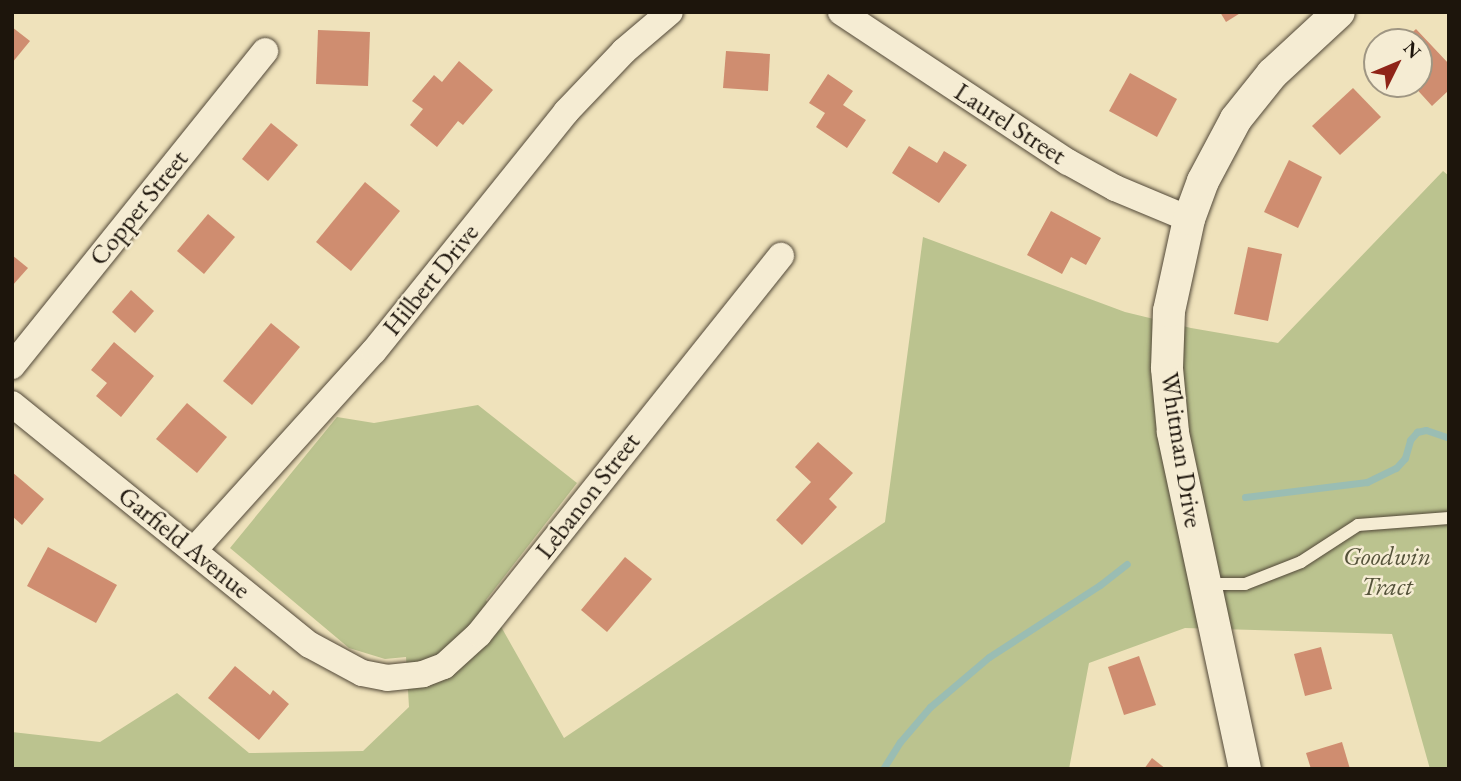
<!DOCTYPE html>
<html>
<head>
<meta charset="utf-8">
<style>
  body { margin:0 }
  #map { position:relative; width:1461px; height:781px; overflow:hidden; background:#efe2bb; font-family:"EB Garamond",serif }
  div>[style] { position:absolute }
  .green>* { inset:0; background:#bbc38f }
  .stream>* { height:7px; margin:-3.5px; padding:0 3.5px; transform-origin:3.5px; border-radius:3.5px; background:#9abdb3 }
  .building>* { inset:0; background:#cf8d70 }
  .roads { filter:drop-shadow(0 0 2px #524838) drop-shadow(0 0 2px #524838) }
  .service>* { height:12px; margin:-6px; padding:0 6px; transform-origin:6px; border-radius:6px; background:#f5ecd3 }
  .minor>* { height:26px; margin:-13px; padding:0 13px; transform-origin:13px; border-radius:13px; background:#f5ecd3 }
  .tertiary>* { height:32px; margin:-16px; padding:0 16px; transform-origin:16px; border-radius:16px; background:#f5ecd3 }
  span { translate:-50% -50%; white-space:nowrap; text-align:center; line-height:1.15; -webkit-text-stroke:5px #f5ecd3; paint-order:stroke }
  .street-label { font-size:26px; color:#1d150c }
  .park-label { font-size:26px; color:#54523a; font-style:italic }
  .frame { position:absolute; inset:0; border:14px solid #1d150c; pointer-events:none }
  .north { position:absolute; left:1363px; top:28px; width:70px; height:70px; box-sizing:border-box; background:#f5ecd3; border:2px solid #9f9683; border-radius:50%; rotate:47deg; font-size:19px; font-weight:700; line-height:28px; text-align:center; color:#1d150c }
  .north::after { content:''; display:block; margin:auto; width:24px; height:32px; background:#8f2418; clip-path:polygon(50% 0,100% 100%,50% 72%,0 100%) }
</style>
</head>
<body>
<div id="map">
  <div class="green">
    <div style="clip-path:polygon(1443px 171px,1449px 176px,1449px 769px,1430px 769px,1392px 634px,1185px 628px,1089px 663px,1069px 769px,12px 769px,12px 732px,100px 742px,177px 693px,249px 753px,363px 751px,409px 707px,406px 657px,385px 659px,349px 648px,230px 548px,337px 417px,374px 423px,478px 405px,577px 483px,486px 600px,564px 738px,885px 522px,923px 237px,1125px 312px,1191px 328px,1278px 343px)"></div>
  </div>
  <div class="stream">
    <div style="left:1245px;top:497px;width:123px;rotate:-7deg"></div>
    <div style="left:1367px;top:482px;width:32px;rotate:-26deg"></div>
    <div style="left:1396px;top:468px;width:13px;rotate:-48deg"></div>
    <div style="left:1405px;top:458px;width:19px;rotate:-74deg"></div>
    <div style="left:1410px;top:440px;width:11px;rotate:-49deg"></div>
    <div style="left:1417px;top:432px;width:9px;rotate:-13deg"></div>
    <div style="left:1426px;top:430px;width:24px;rotate:19deg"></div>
    <div style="left:883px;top:769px;width:32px;rotate:-58deg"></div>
    <div style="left:900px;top:742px;width:46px;rotate:-49.4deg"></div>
    <div style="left:930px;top:707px;width:77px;rotate:-40.3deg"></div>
    <div style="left:989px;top:657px;width:132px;rotate:-33deg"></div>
    <div style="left:1100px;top:585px;width:34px;rotate:-38deg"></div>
  </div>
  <div class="building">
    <div style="clip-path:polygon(1220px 12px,1242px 12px,1226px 22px)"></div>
    <div style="clip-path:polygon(12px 27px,30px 41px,12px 63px)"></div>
    <div style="clip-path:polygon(1416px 29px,1449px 64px,1449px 90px,1432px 106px,1412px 84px,1419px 84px,1419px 42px,1402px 42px)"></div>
    <div style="clip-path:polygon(318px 30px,370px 32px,368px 86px,316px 84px)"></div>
    <div style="clip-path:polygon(726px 51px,770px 54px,768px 91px,723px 88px)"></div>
    <div style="clip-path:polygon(459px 61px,493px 90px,463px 125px,458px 121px,437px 147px,410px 125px,423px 109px,412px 101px,434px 75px,442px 82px)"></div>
    <div style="clip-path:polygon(1130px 73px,1177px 99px,1157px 137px,1109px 111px)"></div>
    <div style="clip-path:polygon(828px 74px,853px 91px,843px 105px,866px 120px,847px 148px,816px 127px,825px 113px,809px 103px)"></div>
    <div style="clip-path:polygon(1353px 88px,1381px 117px,1340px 155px,1312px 126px)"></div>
    <div style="clip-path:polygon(271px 123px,298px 145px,268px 181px,242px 159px)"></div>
    <div style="clip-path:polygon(909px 146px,937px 163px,944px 151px,967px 165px,939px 203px,892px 173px)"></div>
    <div style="clip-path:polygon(1289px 160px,1322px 177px,1298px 228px,1264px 212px)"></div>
    <div style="clip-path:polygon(365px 182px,400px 211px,351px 271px,316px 242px)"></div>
    <div style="clip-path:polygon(1051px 211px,1101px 238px,1086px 265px,1071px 257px,1062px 274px,1027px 255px)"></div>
    <div style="clip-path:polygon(208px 214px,235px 237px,204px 274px,177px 251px)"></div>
    <div style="clip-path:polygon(1248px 247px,1282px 254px,1268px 321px,1234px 314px)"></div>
    <div style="clip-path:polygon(12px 255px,28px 268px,12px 286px)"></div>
    <div style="clip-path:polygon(131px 290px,154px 311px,135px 333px,112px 312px)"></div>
    <div style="clip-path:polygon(271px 323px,300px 347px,252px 405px,223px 381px)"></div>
    <div style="clip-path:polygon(114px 342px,154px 376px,121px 417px,96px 396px,107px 383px,91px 370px)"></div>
    <div style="clip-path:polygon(187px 403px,227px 437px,197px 473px,156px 439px)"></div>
    <div style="clip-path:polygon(818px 442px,853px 473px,829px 499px,837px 507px,802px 545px,776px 520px,811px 482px,795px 467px)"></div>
    <div style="clip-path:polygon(12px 472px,44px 499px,22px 525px,12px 516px)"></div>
    <div style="clip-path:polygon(48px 547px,117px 585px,96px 623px,27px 586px)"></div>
    <div style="clip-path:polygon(625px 557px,652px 579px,607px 632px,581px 610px)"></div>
    <div style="clip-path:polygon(1321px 647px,1332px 689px,1305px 696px,1294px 654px)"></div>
    <div style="clip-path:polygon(1139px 656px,1156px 705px,1124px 715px,1108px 667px)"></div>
    <div style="clip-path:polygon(235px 666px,270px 695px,273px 690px,289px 704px,259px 740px,208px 698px)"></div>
    <div style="clip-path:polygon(1342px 742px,1350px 769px,1311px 769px,1306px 753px)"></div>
    <div style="clip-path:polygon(1152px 758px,1166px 769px,1144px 769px)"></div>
  </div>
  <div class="roads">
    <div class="service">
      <div style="left:1206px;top:584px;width:39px"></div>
      <div style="left:1245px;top:584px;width:60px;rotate:-21.4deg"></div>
      <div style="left:1301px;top:562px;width:68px;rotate:-33deg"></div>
      <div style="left:1358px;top:525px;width:91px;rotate:-4.4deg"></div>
    </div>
    <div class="minor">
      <div style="left:841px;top:12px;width:272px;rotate:33.5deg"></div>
      <div style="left:1068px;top:162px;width:54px;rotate:29deg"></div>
      <div style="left:1115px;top:188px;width:80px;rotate:22.7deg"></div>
      <div style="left:12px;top:366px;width:404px;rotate:-51.2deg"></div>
      <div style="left:12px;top:404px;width:383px;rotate:39deg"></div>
      <div style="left:310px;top:645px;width:59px;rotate:28.3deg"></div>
      <div style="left:362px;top:673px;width:25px;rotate:11deg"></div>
      <div style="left:387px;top:678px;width:36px;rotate:-6deg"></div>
      <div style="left:423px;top:674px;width:22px;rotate:-21deg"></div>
      <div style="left:444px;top:666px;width:47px;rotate:-42.4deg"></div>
      <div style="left:479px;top:634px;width:484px;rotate:-51.4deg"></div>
      <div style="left:194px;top:550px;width:268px;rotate:-47.9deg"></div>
      <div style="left:374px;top:351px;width:307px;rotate:-51.2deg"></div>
      <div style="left:566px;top:112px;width:84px;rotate:-46.4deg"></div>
      <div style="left:624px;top:51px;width:60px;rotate:-40.3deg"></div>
    </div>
    <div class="tertiary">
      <div style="left:1245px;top:769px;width:345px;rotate:-102.1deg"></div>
      <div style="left:1173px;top:432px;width:64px;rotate:-95.4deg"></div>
      <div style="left:1167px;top:368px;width:57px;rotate:-88deg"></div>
      <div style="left:1169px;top:311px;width:94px;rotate:-77.7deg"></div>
      <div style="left:1189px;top:219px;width:40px;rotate:-69.8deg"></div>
      <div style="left:1203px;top:181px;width:70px;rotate:-62deg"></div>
      <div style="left:1236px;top:119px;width:58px;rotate:-51.3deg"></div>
      <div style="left:1272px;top:74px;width:91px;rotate:-42.8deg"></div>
    </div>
  </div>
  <div class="street-label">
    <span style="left:1010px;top:124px;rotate:33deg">Laurel Street</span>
    <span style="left:139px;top:208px;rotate:-51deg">Copper Street</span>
    <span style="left:431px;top:280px;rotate:-51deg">Hilbert Drive</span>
    <span style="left:1181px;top:450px;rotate:81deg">Whitman Drive</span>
    <span style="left:588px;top:496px;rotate:-52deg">Lebanon Street</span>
    <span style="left:184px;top:543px;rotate:39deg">Garfield Avenue</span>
  </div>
  <div class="park-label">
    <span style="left:1387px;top:572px">Goodwin<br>Tract</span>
  </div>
  <div class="frame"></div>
  <div class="north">N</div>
</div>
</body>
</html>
